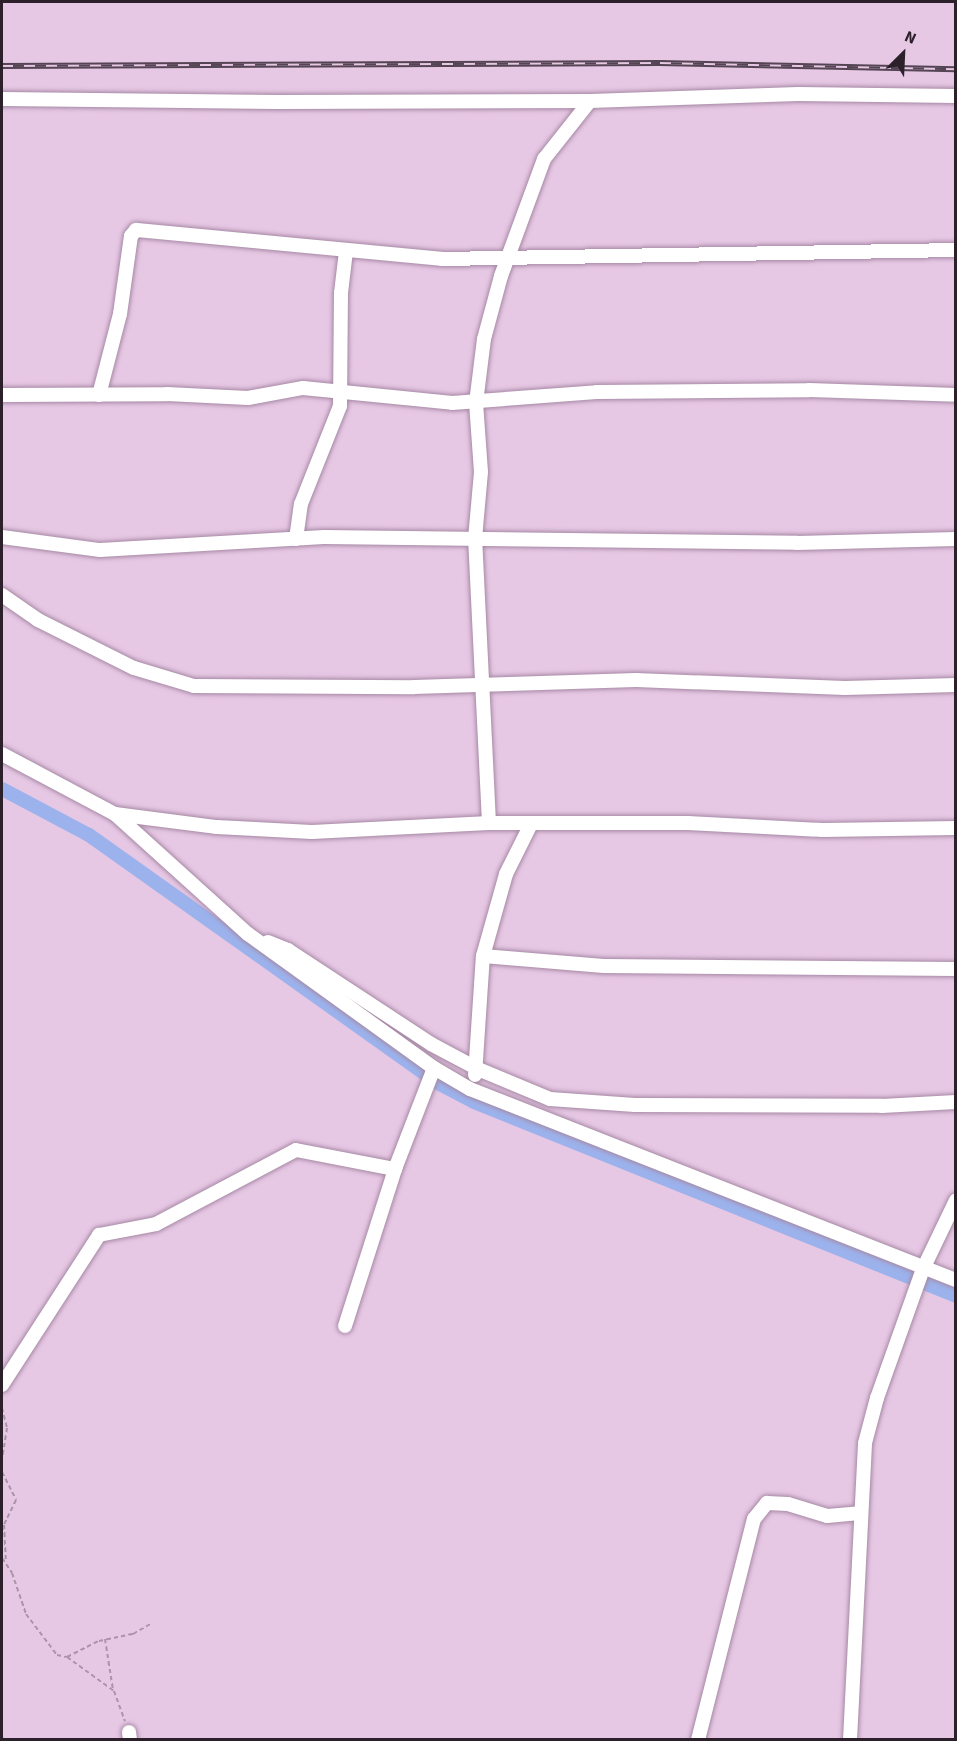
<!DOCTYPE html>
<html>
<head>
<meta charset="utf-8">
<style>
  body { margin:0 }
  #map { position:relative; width:957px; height:1741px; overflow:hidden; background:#e6c7e4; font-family:"Source Sans 3",sans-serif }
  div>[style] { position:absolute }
  .stream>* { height:4px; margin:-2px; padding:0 2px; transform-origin:2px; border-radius:2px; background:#9cb2ec }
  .canal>* { height:14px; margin:-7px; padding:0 7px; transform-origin:7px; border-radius:7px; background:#9cb2ec }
  .path>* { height:2px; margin-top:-1px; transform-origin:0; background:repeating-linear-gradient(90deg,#ac93aa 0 4.5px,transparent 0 7.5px) }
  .roads { filter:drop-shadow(0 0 2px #a689a4) drop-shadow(0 0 2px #a689a4) }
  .street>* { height:14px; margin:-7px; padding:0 7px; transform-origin:7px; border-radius:7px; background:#fff }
  .rail>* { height:6px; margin-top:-3px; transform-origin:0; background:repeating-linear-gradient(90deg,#e6c7e4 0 11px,#554554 0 22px); box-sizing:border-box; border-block:2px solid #554554 }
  span { translate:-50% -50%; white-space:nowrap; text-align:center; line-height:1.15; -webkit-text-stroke:4.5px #e6c7e4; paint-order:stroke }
  .frame { position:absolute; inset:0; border:3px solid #2c202b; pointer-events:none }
  .north { position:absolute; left:873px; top:24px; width:60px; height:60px; -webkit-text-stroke:4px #e6c7e4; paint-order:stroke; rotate:24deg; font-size:16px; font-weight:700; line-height:24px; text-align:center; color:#2c202b }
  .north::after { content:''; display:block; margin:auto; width:21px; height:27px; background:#2c202b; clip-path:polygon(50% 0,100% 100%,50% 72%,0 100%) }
</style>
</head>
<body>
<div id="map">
  <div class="stream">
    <div style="left:2px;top:1739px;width:1px;rotate:45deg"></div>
  </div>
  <div class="canal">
    <div style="left:2px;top:789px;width:98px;rotate:27.9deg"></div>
    <div style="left:89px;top:835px;width:428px;rotate:35.4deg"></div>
    <div style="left:438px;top:1083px;width:41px;rotate:27.8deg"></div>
    <div style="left:474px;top:1102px;width:520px;rotate:21.92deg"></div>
  </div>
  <div class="path">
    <div style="left:2px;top:1408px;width:21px;rotate:76deg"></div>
    <div style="left:7px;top:1428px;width:33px;rotate:99deg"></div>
    <div style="left:2px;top:1472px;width:31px;rotate:63deg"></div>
    <div style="left:16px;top:1500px;width:28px;rotate:116deg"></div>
    <div style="left:4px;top:1525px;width:37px;rotate:87deg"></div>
    <div style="left:2px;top:1558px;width:18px;rotate:56deg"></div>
    <div style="left:12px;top:1573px;width:43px;rotate:71.1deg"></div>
    <div style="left:26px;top:1614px;width:51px;rotate:52.9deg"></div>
    <div style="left:57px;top:1655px;width:10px;rotate:11deg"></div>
    <div style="left:67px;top:1657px;width:58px;rotate:35.9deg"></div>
    <div style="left:114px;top:1691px;width:32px;rotate:70deg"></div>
    <div style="left:105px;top:1639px;width:52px;rotate:81.1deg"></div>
    <div style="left:67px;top:1657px;width:36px;rotate:-27deg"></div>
    <div style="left:99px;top:1641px;width:35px;rotate:-12deg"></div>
    <div style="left:133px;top:1634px;width:22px;rotate:-30deg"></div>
  </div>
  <div class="roads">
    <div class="street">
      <div style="left:2px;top:99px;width:275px;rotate:0.6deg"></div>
      <div style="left:277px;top:102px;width:313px;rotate:-0.2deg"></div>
      <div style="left:590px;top:101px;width:208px;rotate:-1.9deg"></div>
      <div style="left:798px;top:94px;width:158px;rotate:0.7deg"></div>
      <div style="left:2px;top:395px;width:165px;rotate:-0.3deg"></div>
      <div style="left:167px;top:394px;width:81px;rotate:2.8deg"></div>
      <div style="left:248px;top:398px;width:56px;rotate:-10.3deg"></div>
      <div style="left:303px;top:388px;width:150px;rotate:5.7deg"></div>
      <div style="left:452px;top:403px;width:145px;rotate:-4.3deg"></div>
      <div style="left:597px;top:392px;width:212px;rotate:-0.5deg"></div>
      <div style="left:809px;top:390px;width:147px;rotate:1.9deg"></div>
      <div style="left:99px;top:395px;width:84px;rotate:-75.5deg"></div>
      <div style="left:120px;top:314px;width:79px;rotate:-82deg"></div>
      <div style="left:131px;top:236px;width:8px;rotate:-50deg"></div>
      <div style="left:136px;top:230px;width:307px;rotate:5.4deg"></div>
      <div style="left:442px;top:259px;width:514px;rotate:-1deg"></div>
      <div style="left:2px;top:537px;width:99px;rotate:7.6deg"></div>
      <div style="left:100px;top:550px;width:224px;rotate:-3.3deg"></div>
      <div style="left:324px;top:537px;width:473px;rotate:0.7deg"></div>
      <div style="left:797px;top:543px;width:159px;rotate:-1.4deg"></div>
      <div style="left:296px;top:539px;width:35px;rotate:-82deg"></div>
      <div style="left:301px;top:504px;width:105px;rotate:-68.3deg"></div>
      <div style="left:340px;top:406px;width:113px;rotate:-89.5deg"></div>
      <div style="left:341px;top:293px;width:42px;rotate:-83.2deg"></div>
      <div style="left:2px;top:595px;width:44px;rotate:34.8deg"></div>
      <div style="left:38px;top:620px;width:107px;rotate:26.6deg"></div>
      <div style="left:134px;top:668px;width:63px;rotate:16.7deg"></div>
      <div style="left:194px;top:686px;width:220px;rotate:0.3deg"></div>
      <div style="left:414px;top:687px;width:222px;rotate:-1.8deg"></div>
      <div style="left:636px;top:680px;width:209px;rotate:2.2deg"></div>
      <div style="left:845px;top:688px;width:111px;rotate:-1.5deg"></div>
      <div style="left:2px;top:754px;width:128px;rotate:28deg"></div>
      <div style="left:115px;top:814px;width:179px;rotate:42.1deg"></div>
      <div style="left:248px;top:934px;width:229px;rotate:35.8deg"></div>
      <div style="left:434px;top:1068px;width:42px;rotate:30.3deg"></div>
      <div style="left:470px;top:1089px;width:522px;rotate:21.46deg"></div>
      <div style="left:115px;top:814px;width:103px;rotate:7.3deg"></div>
      <div style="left:217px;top:827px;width:95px;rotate:3deg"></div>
      <div style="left:312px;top:832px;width:177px;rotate:-2.9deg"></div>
      <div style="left:489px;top:823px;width:199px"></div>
      <div style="left:688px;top:823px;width:135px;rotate:3deg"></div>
      <div style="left:823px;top:830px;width:133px;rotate:-0.9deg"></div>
      <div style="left:489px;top:823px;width:284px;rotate:-92.8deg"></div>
      <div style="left:475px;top:539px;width:67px;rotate:-84.9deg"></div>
      <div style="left:481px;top:472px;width:69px;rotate:-94.1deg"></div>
      <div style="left:476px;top:403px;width:64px;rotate:-82.9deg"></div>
      <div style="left:484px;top:339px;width:65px;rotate:-74.9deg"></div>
      <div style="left:501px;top:276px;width:125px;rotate:-69.8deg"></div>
      <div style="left:544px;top:159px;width:74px;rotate:-51.6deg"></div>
      <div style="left:268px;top:942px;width:22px;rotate:22deg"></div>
      <div style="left:288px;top:950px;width:171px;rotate:33.3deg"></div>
      <div style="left:431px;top:1044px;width:53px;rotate:28deg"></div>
      <div style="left:478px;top:1069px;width:78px;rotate:22.6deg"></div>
      <div style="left:550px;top:1099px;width:85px;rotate:4deg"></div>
      <div style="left:635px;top:1105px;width:247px;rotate:0.2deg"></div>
      <div style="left:882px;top:1106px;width:74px;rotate:-3.1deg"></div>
      <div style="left:483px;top:956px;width:121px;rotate:4.7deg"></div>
      <div style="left:604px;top:966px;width:352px;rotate:0.5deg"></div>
      <div style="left:475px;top:1075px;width:119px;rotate:-86.2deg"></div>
      <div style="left:483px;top:956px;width:85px;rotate:-74.3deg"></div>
      <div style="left:506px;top:874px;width:54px;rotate:-63.4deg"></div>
      <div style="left:345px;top:1326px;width:165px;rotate:-72.3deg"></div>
      <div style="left:395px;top:1169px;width:108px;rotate:-68.9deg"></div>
      <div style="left:2px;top:1385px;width:179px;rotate:-57.1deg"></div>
      <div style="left:99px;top:1235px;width:58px;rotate:-10.9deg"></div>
      <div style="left:156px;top:1224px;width:158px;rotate:-27.9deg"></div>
      <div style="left:296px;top:1150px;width:101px;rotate:10.9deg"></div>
      <div style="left:129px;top:1732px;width:8px;rotate:83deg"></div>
      <div style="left:698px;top:1740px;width:228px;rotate:-75.8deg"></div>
      <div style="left:754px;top:1519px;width:21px;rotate:-51deg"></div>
      <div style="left:767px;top:1503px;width:21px;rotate:3deg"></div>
      <div style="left:788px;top:1504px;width:41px;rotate:17.1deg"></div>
      <div style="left:827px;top:1516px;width:33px;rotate:-5deg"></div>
      <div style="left:850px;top:1740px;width:297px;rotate:-87.1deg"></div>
      <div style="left:865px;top:1443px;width:47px;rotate:-75.1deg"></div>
      <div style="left:877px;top:1398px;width:137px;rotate:-70.4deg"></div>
      <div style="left:923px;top:1269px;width:76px;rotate:-64.4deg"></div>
    </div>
  </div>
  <div class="rail">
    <div style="left:2px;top:66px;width:658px;rotate:-0.26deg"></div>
    <div style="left:660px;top:63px;width:296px;rotate:1.2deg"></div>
  </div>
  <div class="frame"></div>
  <div class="north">N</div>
</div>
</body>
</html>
